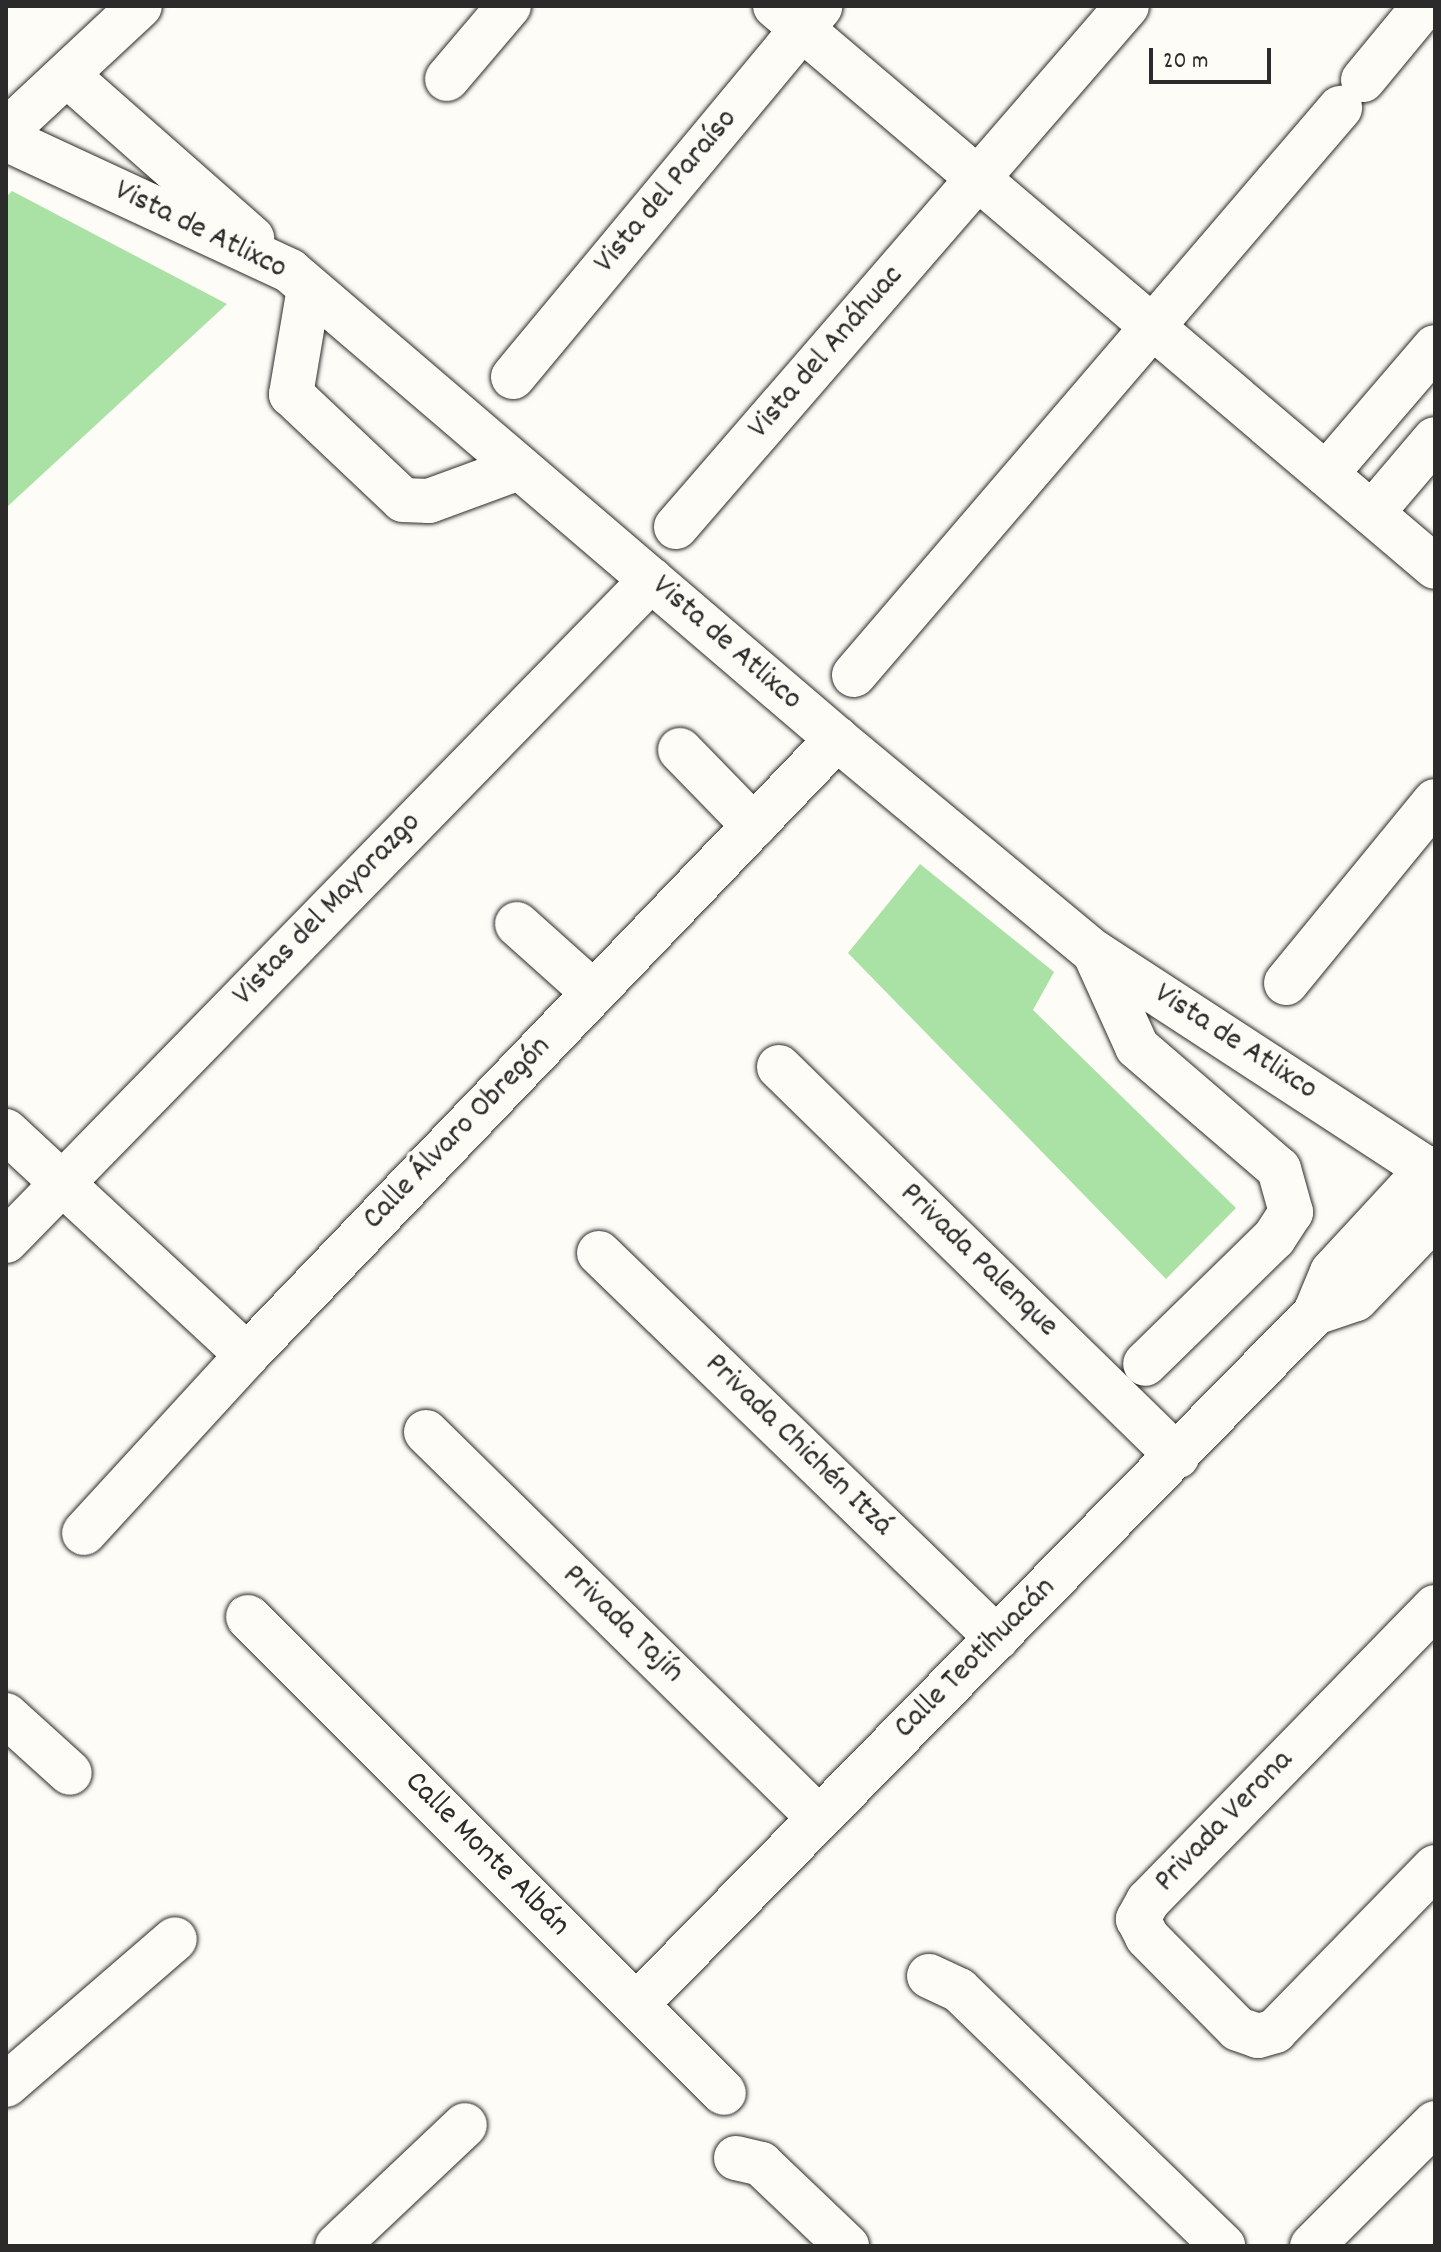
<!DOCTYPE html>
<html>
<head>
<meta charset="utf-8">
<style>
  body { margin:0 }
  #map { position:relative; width:1441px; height:2252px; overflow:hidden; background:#fdfcf7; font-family:Dekko,sans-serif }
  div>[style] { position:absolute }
  .green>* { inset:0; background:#aae1a5 }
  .roads { filter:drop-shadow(0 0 2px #2b2b2b) drop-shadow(0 0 2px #2b2b2b) }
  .minor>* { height:44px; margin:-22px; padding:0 22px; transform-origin:22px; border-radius:22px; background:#fdfcf7 }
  span { translate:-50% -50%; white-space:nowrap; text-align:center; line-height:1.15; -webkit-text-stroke:7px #fdfcf7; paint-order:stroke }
  .street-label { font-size:32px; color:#2b2b2b }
  .frame { position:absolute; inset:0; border:8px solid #2b2b2b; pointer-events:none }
  .scale { position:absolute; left:1149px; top:48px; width:122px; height:36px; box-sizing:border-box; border:4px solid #2b2b2b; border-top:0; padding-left:10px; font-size:24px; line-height:28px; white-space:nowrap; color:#2b2b2b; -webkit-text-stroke:6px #fdfcf7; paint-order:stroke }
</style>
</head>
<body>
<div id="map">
  <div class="green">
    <div style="clip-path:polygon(12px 191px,227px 304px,8px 506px,6px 197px)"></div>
    <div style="clip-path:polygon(920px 864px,1054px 972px,1033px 1010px,1236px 1208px,1166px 1279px,848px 953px)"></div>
  </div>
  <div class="roads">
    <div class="minor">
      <div style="left:775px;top:6px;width:866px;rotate:40.36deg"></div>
      <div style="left:67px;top:75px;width:247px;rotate:41.4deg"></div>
      <div style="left:447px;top:79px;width:96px;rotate:-49.7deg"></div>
      <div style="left:1363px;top:80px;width:96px;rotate:-50.5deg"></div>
      <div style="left:6px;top:131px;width:183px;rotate:-43deg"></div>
      <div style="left:6px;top:139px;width:313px;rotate:24.9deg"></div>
      <div style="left:290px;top:271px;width:720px;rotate:40.55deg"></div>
      <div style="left:837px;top:739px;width:334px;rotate:39.7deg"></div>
      <div style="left:1094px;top:952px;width:407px;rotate:33.1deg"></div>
      <div style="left:309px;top:288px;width:108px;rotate:99.6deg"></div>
      <div style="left:291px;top:394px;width:154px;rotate:43.4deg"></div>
      <div style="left:403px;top:500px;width:26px;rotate:2deg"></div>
      <div style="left:429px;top:501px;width:96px;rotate:-20.1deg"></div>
      <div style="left:513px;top:377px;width:481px;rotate:-50.3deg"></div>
      <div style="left:1326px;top:474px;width:167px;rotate:-49.4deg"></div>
      <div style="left:1372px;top:513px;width:97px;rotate:-49.6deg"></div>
      <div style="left:676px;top:527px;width:689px;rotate:-49.12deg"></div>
      <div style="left:854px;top:675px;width:747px;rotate:-49.4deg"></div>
      <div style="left:680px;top:750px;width:106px;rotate:45.8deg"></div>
      <div style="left:517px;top:924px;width:103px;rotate:41.9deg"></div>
      <div style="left:1094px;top:952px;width:104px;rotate:65.6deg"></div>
      <div style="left:1137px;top:1047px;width:187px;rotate:40.7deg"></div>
      <div style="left:1279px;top:1169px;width:45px;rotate:74.4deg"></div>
      <div style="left:1291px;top:1212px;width:31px;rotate:123deg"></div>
      <div style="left:1274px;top:1238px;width:180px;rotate:135.7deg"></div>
      <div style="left:1286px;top:983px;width:235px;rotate:-50.7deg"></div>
      <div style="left:779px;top:1067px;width:557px;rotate:44.34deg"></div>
      <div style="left:6px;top:1131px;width:329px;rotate:42.9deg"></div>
      <div style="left:6px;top:1241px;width:924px;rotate:-45.7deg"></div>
      <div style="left:599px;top:1253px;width:554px;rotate:44.05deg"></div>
      <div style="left:1315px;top:1313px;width:43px;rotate:-18.9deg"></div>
      <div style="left:1356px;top:1299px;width:114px;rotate:-46.1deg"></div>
      <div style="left:426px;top:1432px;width:549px;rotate:44.48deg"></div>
      <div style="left:84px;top:1533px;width:241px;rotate:-47.5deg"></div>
      <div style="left:247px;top:1355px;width:853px;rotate:-46.24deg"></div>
      <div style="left:1435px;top:1607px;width:411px;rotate:134.3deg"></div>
      <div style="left:1148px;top:1901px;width:21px;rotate:119deg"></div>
      <div style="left:1138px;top:1919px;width:20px;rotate:63deg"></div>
      <div style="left:1147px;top:1937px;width:129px;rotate:45.3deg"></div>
      <div style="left:1238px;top:2029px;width:21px;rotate:19deg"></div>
      <div style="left:1258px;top:2036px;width:18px;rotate:-16deg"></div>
      <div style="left:1275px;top:2031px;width:229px;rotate:-45.7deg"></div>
      <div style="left:248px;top:1617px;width:673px;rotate:45deg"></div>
      <div style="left:6px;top:1715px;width:86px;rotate:42.2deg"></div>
      <div style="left:929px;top:1976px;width:33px;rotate:25deg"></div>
      <div style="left:959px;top:1990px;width:368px;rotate:44.1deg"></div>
      <div style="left:636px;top:2005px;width:969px;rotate:-45.54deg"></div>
      <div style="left:1315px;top:1313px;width:44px;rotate:-67.5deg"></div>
      <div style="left:1332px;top:1272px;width:142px;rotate:-47.3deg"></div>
      <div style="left:6px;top:2085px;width:223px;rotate:-40.8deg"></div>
      <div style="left:736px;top:2158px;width:26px;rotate:13deg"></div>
      <div style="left:761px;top:2164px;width:119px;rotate:43.6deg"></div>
      <div style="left:337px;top:2246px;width:176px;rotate:-43.4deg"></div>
      <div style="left:1312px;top:2246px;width:174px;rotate:-45deg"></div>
    </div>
  </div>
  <div class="street-label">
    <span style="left:667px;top:192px;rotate:-50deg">Vista del Paraíso</span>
    <span style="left:200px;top:231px;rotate:26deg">Vista de Atlixco</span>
    <span style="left:827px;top:353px;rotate:-49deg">Vista del Anáhuac</span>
    <span style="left:726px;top:644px;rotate:41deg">Vista de Atlixco</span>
    <span style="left:328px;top:910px;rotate:-46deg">Vistas del Mayorazgo</span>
    <span style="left:1235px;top:1043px;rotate:33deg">Vista de Atlixco</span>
    <span style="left:458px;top:1134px;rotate:-46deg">Calle Álvaro Obregón</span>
    <span style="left:978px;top:1261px;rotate:44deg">Privada Palenque</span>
    <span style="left:798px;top:1446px;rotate:44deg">Privada Chichén Itzá</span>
    <span style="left:622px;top:1625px;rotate:44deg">Privada Tajín</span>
    <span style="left:976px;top:1659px;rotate:-45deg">Calle Teotihuacán</span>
    <span style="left:1225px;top:1822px;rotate:-46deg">Privada Verona</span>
    <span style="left:486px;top:1855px;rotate:45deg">Calle Monte Albán</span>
  </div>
  <div class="frame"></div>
  <div class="scale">20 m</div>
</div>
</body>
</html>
